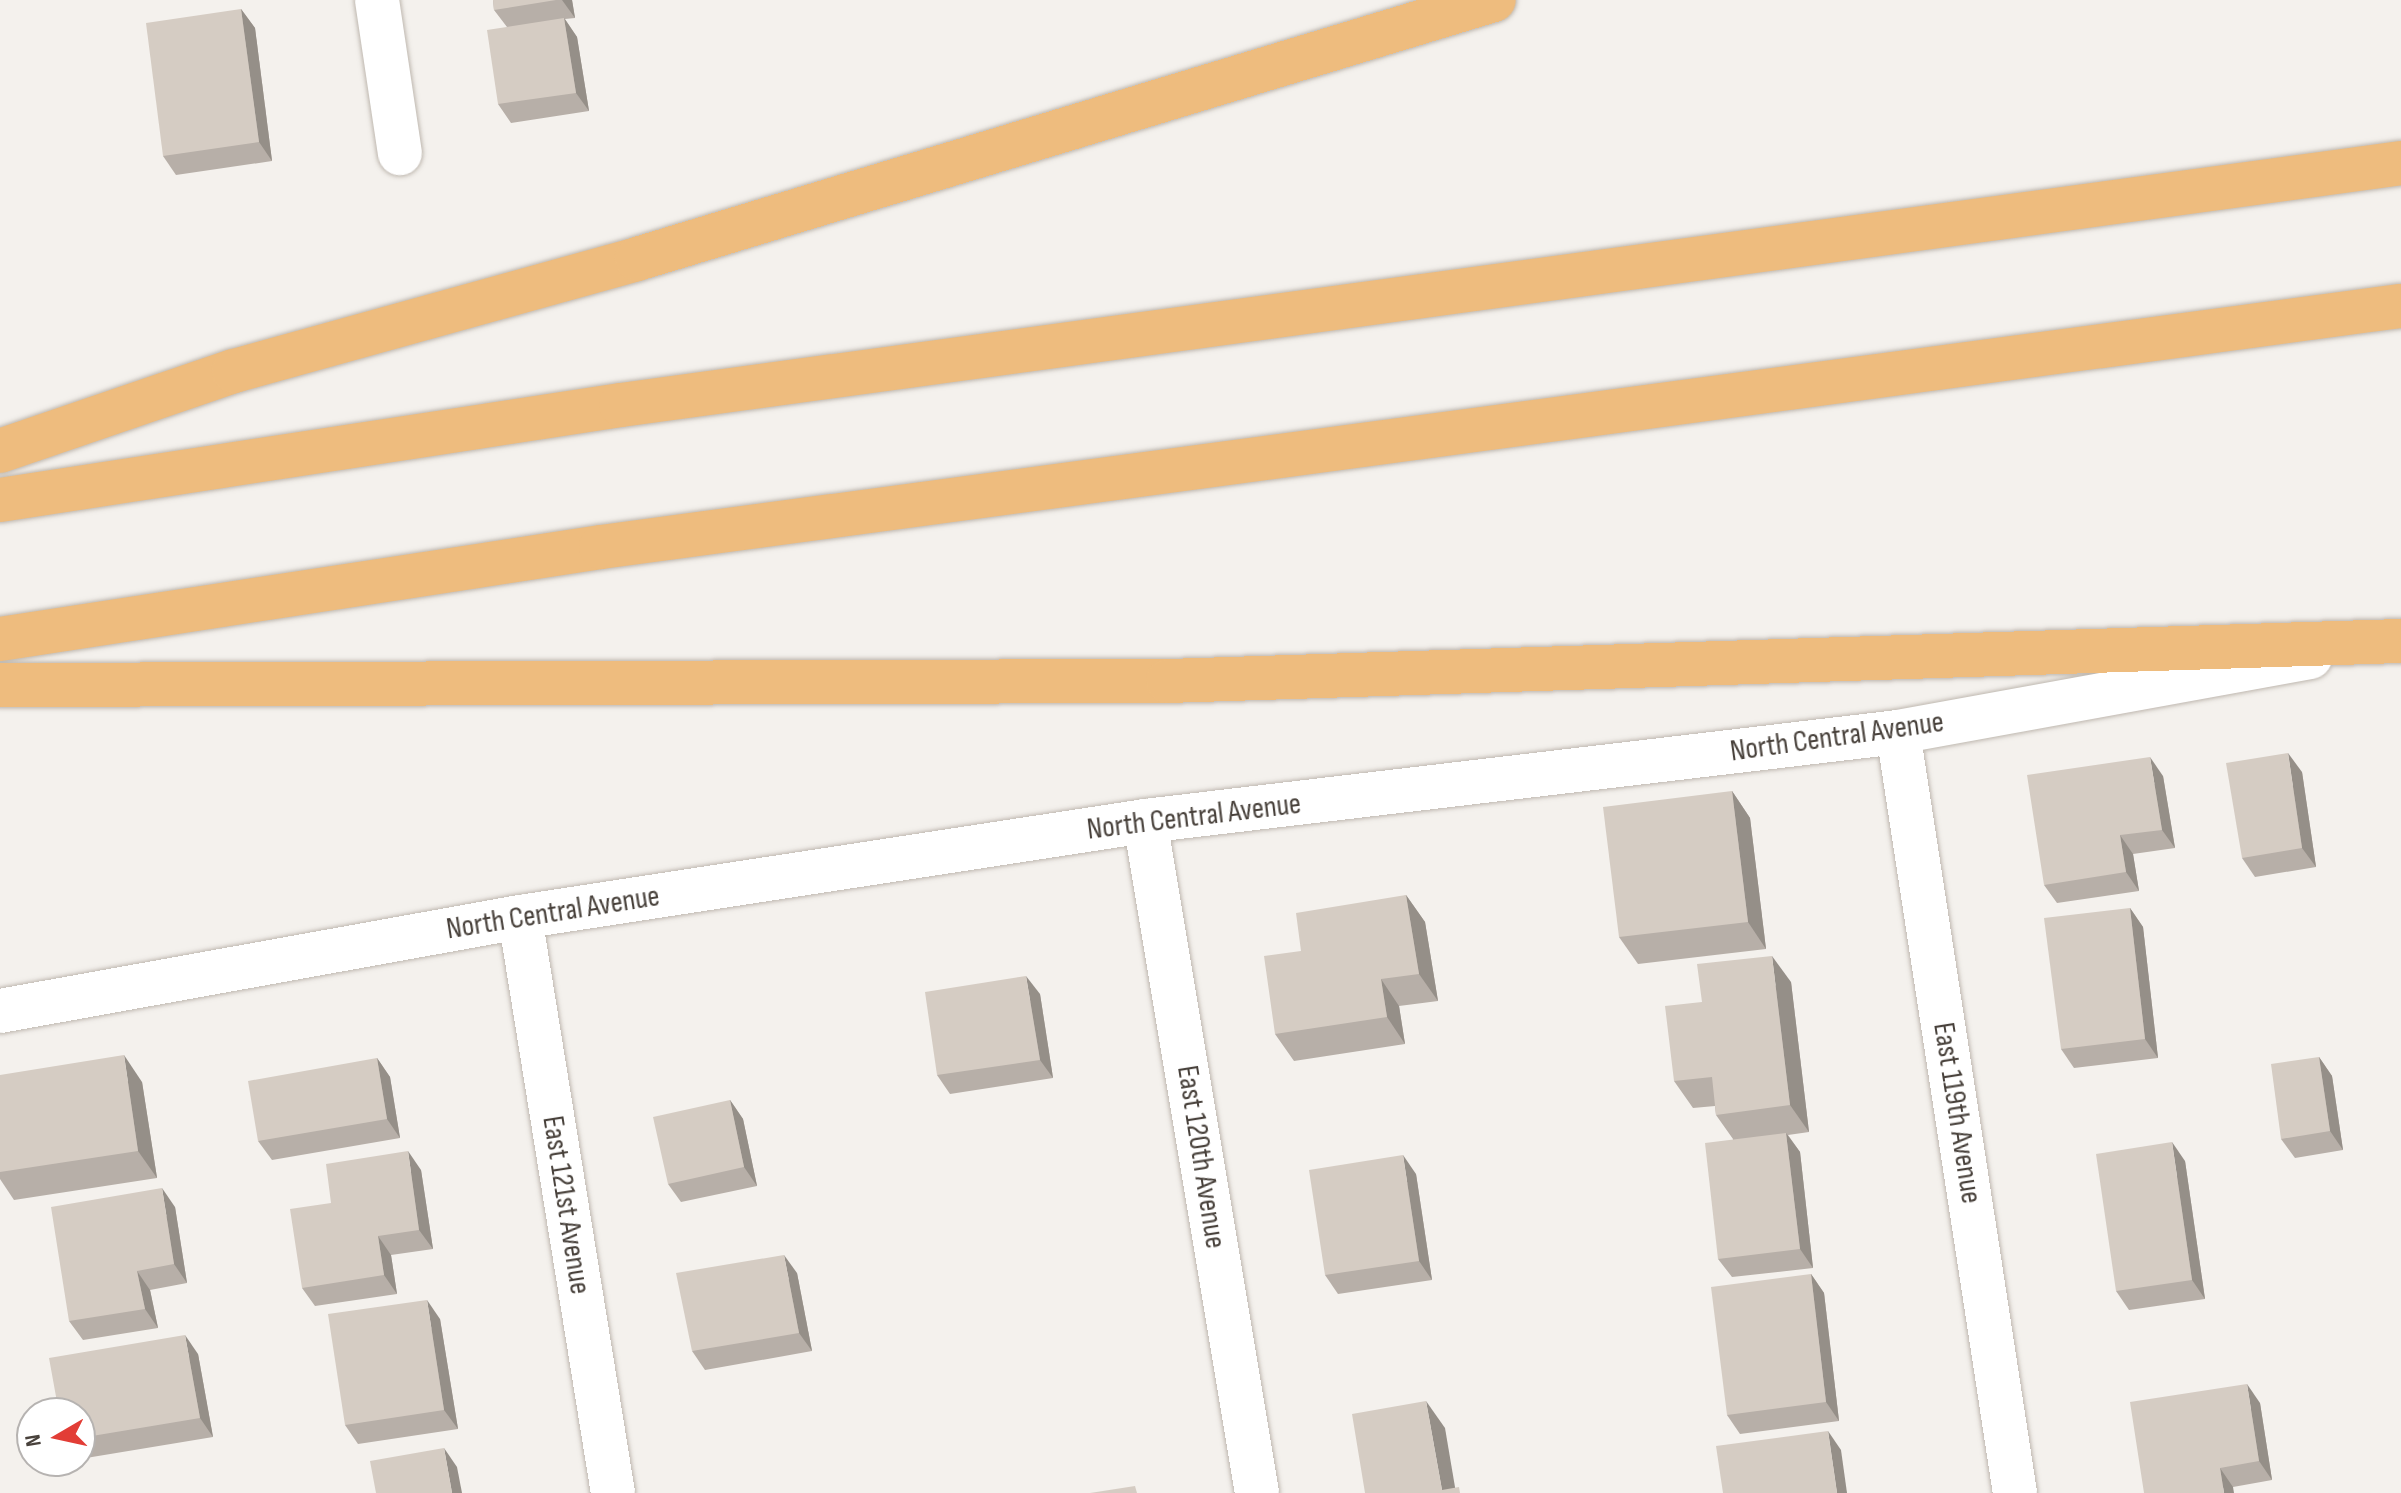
<!DOCTYPE html>
<html>
<head>
<meta charset="utf-8">
<style>
  body { margin:0 }
  #map { position:relative; width:2401px; height:1493px; overflow:hidden; background:#f4f1ed; font-family:"Sofia Sans Condensed",sans-serif }
  div>[style] { position:absolute }
  .roads { filter:drop-shadow(0 0 2px #bfb8b0) drop-shadow(0 0 2px #bfb8b0) }
  .minor>* { height:44px; margin:-22px; padding:0 22px; transform-origin:22px; border-radius:22px; background:#fff }
  .highway>* { height:44px; margin:-22px; padding:0 22px; transform-origin:22px; border-radius:22px; background:#eebc7e }
  .wall>* { inset:0; background:#b7afa8 }
  .shaded-wall>* { inset:0; background:#958f88 }
  .building>* { inset:0; background:#d5ccc3 }
  span { translate:-50% -50%; white-space:nowrap; text-align:center; line-height:1.15; -webkit-text-stroke:7px #fff; paint-order:stroke }
  .street-label { font-size:30px; color:#48413b }
  .north { position:absolute; left:16px; top:1397px; width:80px; height:80px; box-sizing:border-box; background:#fff; border:2px solid #b6b3b1; border-radius:50%; rotate:261deg; font-size:22px; font-weight:700; line-height:32px; text-align:center; color:#48413b }
  .north::after { content:''; display:block; margin:auto; width:28px; height:36px; background:#e23d36; clip-path:polygon(50% 0,100% 100%,50% 72%,0 100%) }
</style>
</head>
<body>
<div id="map">
  <div class="roads">
    <div class="minor">
      <div style="left:377px;top:0;width:155px;rotate:81.5deg"></div>
      <div style="left:1898px;top:732px;width:770px;rotate:81.26deg"></div>
      <div style="left:1145px;top:821px;width:681px;rotate:80.54deg"></div>
      <div style="left:520px;top:917px;width:583px;rotate:80.83deg"></div>
      <div style="left:0;top:1011px;width:528px;rotate:-10.25deg"></div>
      <div style="left:520px;top:917px;width:632px;rotate:-8.73deg"></div>
      <div style="left:1145px;top:821px;width:758px;rotate:-6.74deg"></div>
      <div style="left:1898px;top:732px;width:419px;rotate:-10.3deg"></div>
    </div>
    <div class="highway">
      <div style="left:0;top:451px;width:247px;rotate:-18.9deg"></div>
      <div style="left:234px;top:371px;width:418px;rotate:-15.5deg"></div>
      <div style="left:637px;top:259px;width:895px;rotate:-16.82deg"></div>
      <div style="left:0;top:500px;width:628px;rotate:-8.7deg"></div>
      <div style="left:621px;top:405px;width:1796px;rotate:-7.74deg"></div>
      <div style="left:0;top:639px;width:608px;rotate:-8.7deg"></div>
      <div style="left:601px;top:547px;width:1816px;rotate:-7.63deg"></div>
      <div style="left:0;top:685px;width:1168px;rotate:-0.2deg"></div>
      <div style="left:1168px;top:681px;width:1234px;rotate:-1.86deg"></div>
    </div>
  </div>
  <div class="wall">
    <div style="clip-path:polygon(493px 0,572px 0,575px 18px,565px 19px,577px 37px,589px 111px,511px 123px,498px 104px,507px 27px,494px 10px)"></div>
    <div style="clip-path:polygon(241px 9px,255px 28px,272px 161px,176px 175px,163px 156px)"></div>
    <div style="clip-path:polygon(2302px 772px,2316px 867px,2255px 877px,2242px 858px)"></div>
    <div style="clip-path:polygon(2163px 776px,2175px 848px,2133px 854px,2139px 891px,2057px 903px,2044px 885px)"></div>
    <div style="clip-path:polygon(1732px 791px,1750px 818px,1766px 949px,1638px 964px,1619px 937px)"></div>
    <div style="clip-path:polygon(1406px 895px,1425px 922px,1438px 1001px,1399px 1006px,1405px 1044px,1294px 1061px,1275px 1034px,1301px 951px)"></div>
    <div style="clip-path:polygon(2130px 908px,2143px 927px,2158px 1058px,2074px 1068px,2061px 1049px)"></div>
    <div style="clip-path:polygon(1791px 982px,1809px 1132px,1788px 1135px,1800px 1152px,1813px 1268px,1732px 1277px,1718px 1259px,1733px 1139px,1716px 1115px,1715px 1106px,1693px 1108px,1674px 1081px,1702px 1002px)"></div>
    <div style="clip-path:polygon(1040px 994px,1053px 1078px,950px 1094px,937px 1075px)"></div>
    <div style="clip-path:polygon(2319px 1057px,2332px 1076px,2343px 1150px,2295px 1158px,2281px 1139px)"></div>
    <div style="clip-path:polygon(377px 1058px,390px 1077px,400px 1138px,272px 1160px,258px 1141px)"></div>
    <div style="clip-path:polygon(0 1075px,142px 1082px,157px 1178px,14px 1200px,0 1179px)"></div>
    <div style="clip-path:polygon(730px 1100px,743px 1119px,757px 1186px,681px 1202px,668px 1184px)"></div>
    <div style="clip-path:polygon(2185px 1161px,2205px 1299px,2129px 1310px,2116px 1291px)"></div>
    <div style="clip-path:polygon(421px 1170px,433px 1249px,391px 1255px,397px 1294px,315px 1306px,302px 1288px,331px 1203px)"></div>
    <div style="clip-path:polygon(1416px 1174px,1432px 1280px,1338px 1294px,1325px 1275px)"></div>
    <div style="clip-path:polygon(175px 1207px,187px 1283px,150px 1290px,158px 1328px,83px 1340px,69px 1321px)"></div>
    <div style="clip-path:polygon(797px 1273px,812px 1351px,705px 1370px,692px 1351px)"></div>
    <div style="clip-path:polygon(1811px 1274px,1824px 1293px,1839px 1421px,1740px 1434px,1727px 1415px)"></div>
    <div style="clip-path:polygon(440px 1319px,458px 1429px,358px 1444px,345px 1425px)"></div>
    <div style="clip-path:polygon(198px 1354px,213px 1437px,80px 1459px,80px 1413px)"></div>
    <div style="clip-path:polygon(2260px 1403px,2272px 1480px,2233px 1487px,2144px 1493px)"></div>
  </div>
  <div class="shaded-wall">
    <div style="clip-path:polygon(562px 0,572px 0,575px 18px)"></div>
    <div style="clip-path:polygon(241px 9px,255px 28px,272px 161px,259px 142px)"></div>
    <div style="clip-path:polygon(564px 18px,577px 37px,589px 111px,576px 93px)"></div>
    <div style="clip-path:polygon(2288px 753px,2302px 772px,2316px 867px,2302px 848px)"></div>
    <div style="clip-path:polygon(2150px 757px,2163px 776px,2175px 848px,2162px 830px)"></div>
    <div style="clip-path:polygon(1732px 791px,1750px 818px,1766px 949px,1748px 922px)"></div>
    <div style="clip-path:polygon(2120px 835px,2133px 854px,2139px 891px,2126px 872px)"></div>
    <div style="clip-path:polygon(1406px 895px,1425px 922px,1438px 1001px,1419px 974px)"></div>
    <div style="clip-path:polygon(2130px 908px,2143px 927px,2158px 1058px,2145px 1039px)"></div>
    <div style="clip-path:polygon(1772px 956px,1791px 982px,1809px 1132px,1790px 1105px)"></div>
    <div style="clip-path:polygon(1026px 976px,1040px 994px,1053px 1078px,1040px 1060px)"></div>
    <div style="clip-path:polygon(1381px 979px,1399px 1006px,1405px 1044px,1387px 1017px)"></div>
    <div style="clip-path:polygon(124px 1055px,142px 1082px,157px 1178px,138px 1151px)"></div>
    <div style="clip-path:polygon(2319px 1057px,2332px 1076px,2343px 1150px,2330px 1131px)"></div>
    <div style="clip-path:polygon(377px 1058px,390px 1077px,400px 1138px,387px 1119px)"></div>
    <div style="clip-path:polygon(730px 1100px,743px 1119px,757px 1186px,744px 1167px)"></div>
    <div style="clip-path:polygon(1786px 1133px,1800px 1152px,1813px 1268px,1800px 1249px)"></div>
    <div style="clip-path:polygon(2172px 1142px,2185px 1161px,2205px 1299px,2192px 1280px)"></div>
    <div style="clip-path:polygon(408px 1151px,421px 1170px,433px 1249px,419px 1230px)"></div>
    <div style="clip-path:polygon(1403px 1155px,1416px 1174px,1432px 1280px,1419px 1261px)"></div>
    <div style="clip-path:polygon(162px 1188px,175px 1207px,187px 1283px,174px 1264px)"></div>
    <div style="clip-path:polygon(378px 1236px,391px 1255px,397px 1294px,384px 1275px)"></div>
    <div style="clip-path:polygon(784px 1255px,797px 1273px,812px 1351px,799px 1333px)"></div>
    <div style="clip-path:polygon(137px 1271px,150px 1290px,158px 1328px,145px 1309px)"></div>
    <div style="clip-path:polygon(1811px 1274px,1824px 1293px,1839px 1421px,1826px 1402px)"></div>
    <div style="clip-path:polygon(427px 1300px,440px 1319px,458px 1429px,444px 1410px)"></div>
    <div style="clip-path:polygon(185px 1335px,198px 1354px,213px 1437px,200px 1418px)"></div>
    <div style="clip-path:polygon(2247px 1384px,2260px 1403px,2272px 1480px,2259px 1461px)"></div>
    <div style="clip-path:polygon(1426px 1401px,1445px 1428px,1456px 1493px,1442px 1490px)"></div>
    <div style="clip-path:polygon(1828px 1431px,1841px 1450px,1847px 1493px,1837px 1493px)"></div>
    <div style="clip-path:polygon(444px 1448px,457px 1467px,462px 1493px,452px 1493px)"></div>
    <div style="clip-path:polygon(2220px 1468px,2233px 1487px,2234px 1493px,2224px 1493px)"></div>
  </div>
  <div class="building">
    <div style="clip-path:polygon(493px 0,556px 0,494px 10px)"></div>
    <div style="clip-path:polygon(241px 9px,259px 142px,163px 156px,146px 23px)"></div>
    <div style="clip-path:polygon(564px 18px,576px 93px,498px 104px,487px 30px)"></div>
    <div style="clip-path:polygon(2288px 753px,2302px 848px,2242px 858px,2226px 763px)"></div>
    <div style="clip-path:polygon(2150px 757px,2162px 830px,2120px 835px,2126px 872px,2044px 885px,2027px 775px)"></div>
    <div style="clip-path:polygon(1732px 791px,1748px 922px,1619px 937px,1603px 807px)"></div>
    <div style="clip-path:polygon(1406px 895px,1419px 974px,1381px 979px,1387px 1017px,1275px 1034px,1264px 956px,1301px 951px,1296px 913px)"></div>
    <div style="clip-path:polygon(2130px 908px,2145px 1039px,2061px 1049px,2044px 918px)"></div>
    <div style="clip-path:polygon(1772px 956px,1790px 1105px,1716px 1115px,1712px 1077px,1674px 1081px,1665px 1006px,1702px 1002px,1697px 964px)"></div>
    <div style="clip-path:polygon(1026px 976px,1040px 1060px,937px 1075px,925px 992px)"></div>
    <div style="clip-path:polygon(124px 1055px,138px 1151px,0 1172px,0 1075px)"></div>
    <div style="clip-path:polygon(2319px 1057px,2330px 1131px,2281px 1139px,2271px 1064px)"></div>
    <div style="clip-path:polygon(377px 1058px,387px 1119px,258px 1141px,248px 1081px)"></div>
    <div style="clip-path:polygon(730px 1100px,744px 1167px,668px 1184px,653px 1117px)"></div>
    <div style="clip-path:polygon(1786px 1133px,1800px 1249px,1718px 1259px,1705px 1143px)"></div>
    <div style="clip-path:polygon(2172px 1142px,2192px 1280px,2116px 1291px,2096px 1154px)"></div>
    <div style="clip-path:polygon(408px 1151px,419px 1230px,378px 1236px,384px 1275px,302px 1288px,290px 1209px,331px 1203px,326px 1164px)"></div>
    <div style="clip-path:polygon(1403px 1155px,1419px 1261px,1325px 1275px,1309px 1170px)"></div>
    <div style="clip-path:polygon(162px 1188px,174px 1264px,137px 1271px,145px 1309px,69px 1321px,51px 1207px)"></div>
    <div style="clip-path:polygon(784px 1255px,799px 1333px,692px 1351px,676px 1273px)"></div>
    <div style="clip-path:polygon(1811px 1274px,1826px 1402px,1727px 1415px,1711px 1287px)"></div>
    <div style="clip-path:polygon(427px 1300px,444px 1410px,345px 1425px,328px 1314px)"></div>
    <div style="clip-path:polygon(185px 1335px,200px 1418px,80px 1438px,80px 1413px,59px 1413px,49px 1358px)"></div>
    <div style="clip-path:polygon(2247px 1384px,2259px 1461px,2220px 1468px,2224px 1493px,2144px 1493px,2130px 1402px)"></div>
    <div style="clip-path:polygon(1426px 1401px,1442px 1490px,1459px 1487px,1460px 1493px,1365px 1493px,1352px 1414px)"></div>
    <div style="clip-path:polygon(1828px 1431px,1837px 1493px,1723px 1493px,1716px 1446px)"></div>
    <div style="clip-path:polygon(444px 1448px,452px 1493px,376px 1493px,370px 1461px)"></div>
    <div style="clip-path:polygon(1135px 1486px,1137px 1493px,1090px 1493px)"></div>
  </div>
  <div class="street-label">
    <span style="left:1837px;top:737px;rotate:-8deg">North Central Avenue</span>
    <span style="left:1194px;top:817px;rotate:-7deg">North Central Avenue</span>
    <span style="left:553px;top:913px;rotate:-9deg">North Central Avenue</span>
    <span style="left:1957px;top:1113px;rotate:81deg">East 119th Avenue</span>
    <span style="left:1201px;top:1157px;rotate:81deg">East 120th Avenue</span>
    <span style="left:566px;top:1205px;rotate:81deg">East 121st Avenue</span>
  </div>
  <div class="north">N</div>
</div>
</body>
</html>
